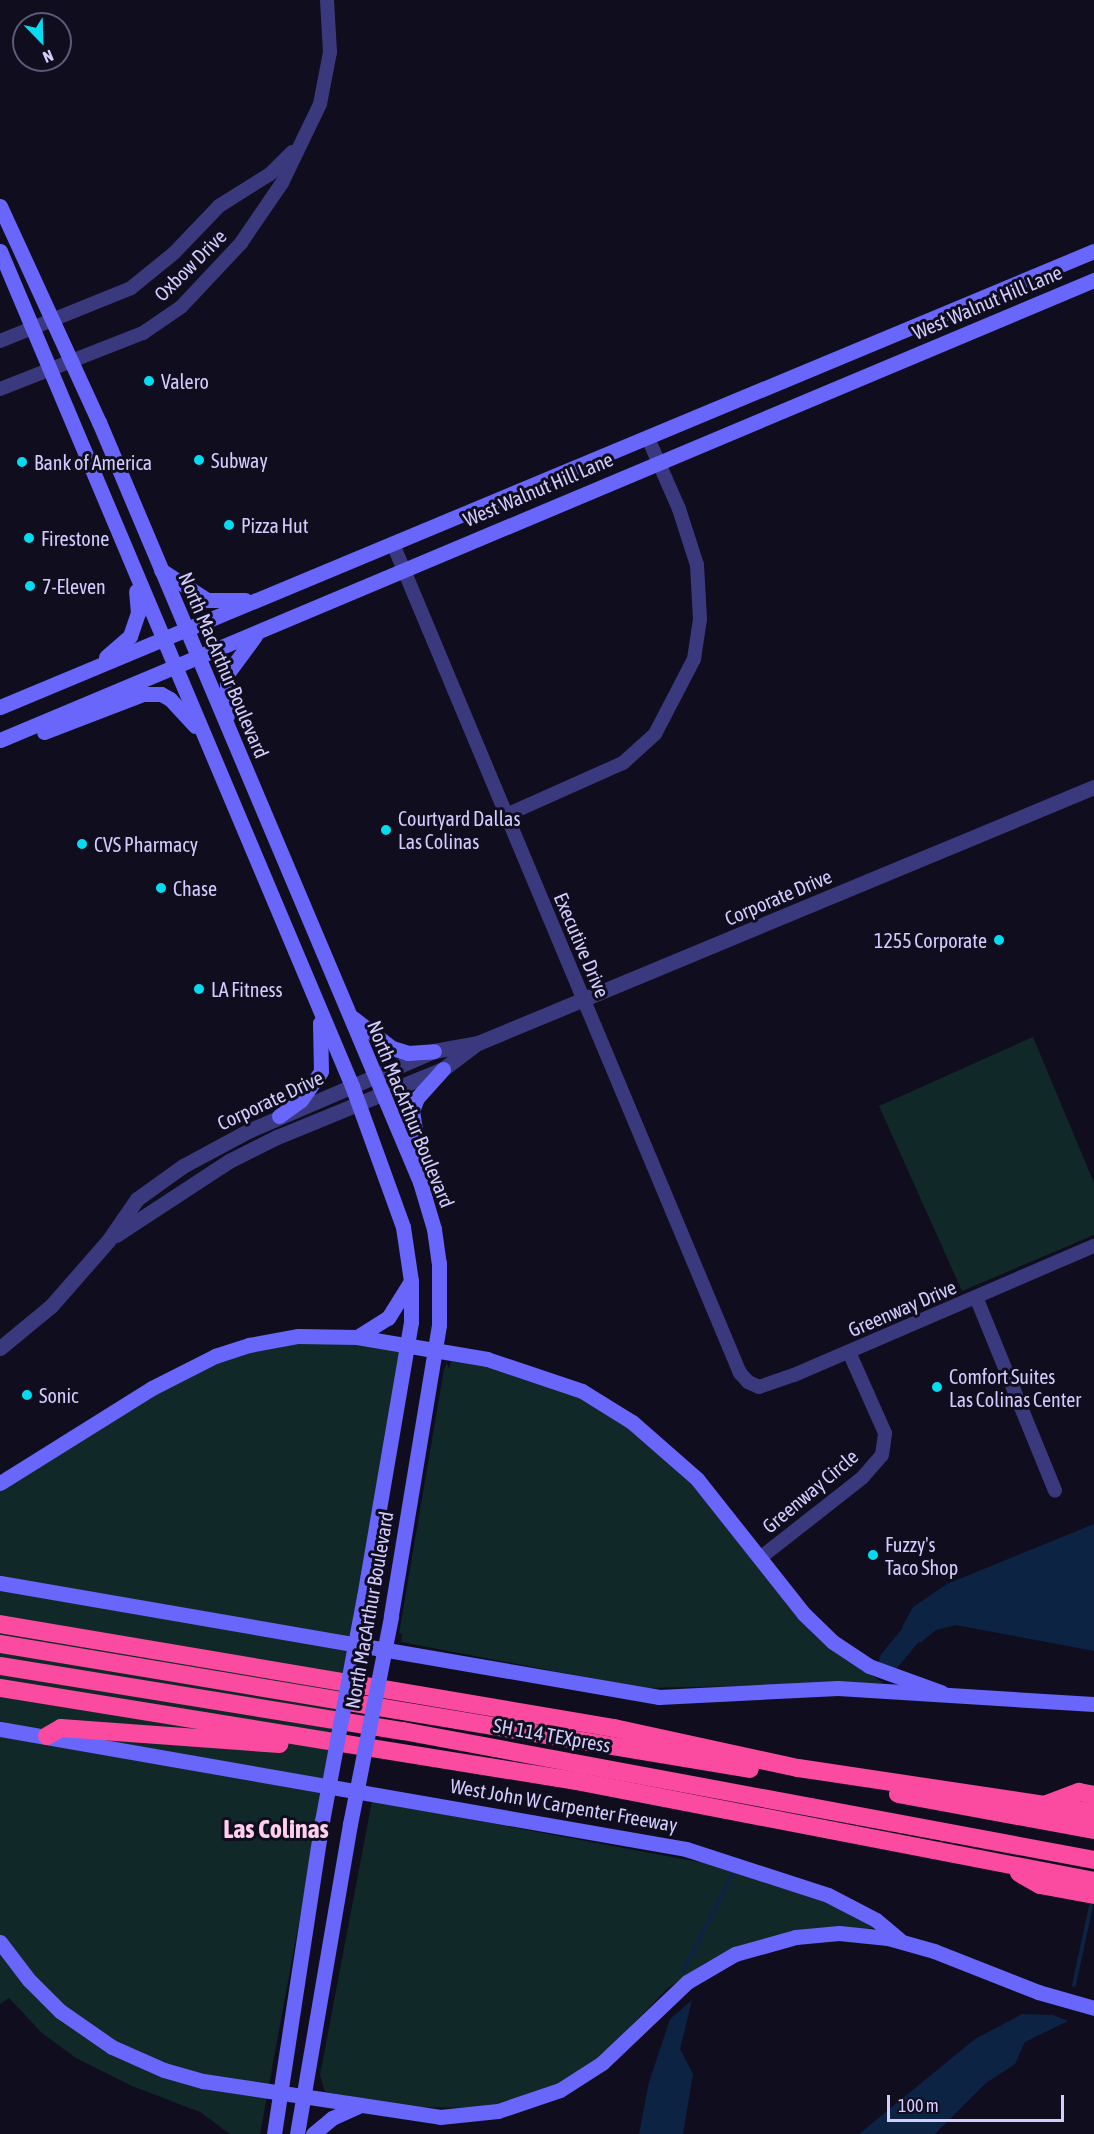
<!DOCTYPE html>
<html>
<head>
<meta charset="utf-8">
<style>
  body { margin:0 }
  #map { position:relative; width:1094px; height:2134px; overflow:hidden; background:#100d1f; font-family:"Asap Condensed",sans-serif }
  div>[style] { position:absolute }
  .green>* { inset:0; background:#102928 }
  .water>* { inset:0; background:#0d2343 }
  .stream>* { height:4px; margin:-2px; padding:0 2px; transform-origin:2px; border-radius:2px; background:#0d2343 }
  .river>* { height:21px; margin:-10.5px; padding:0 10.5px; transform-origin:10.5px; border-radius:10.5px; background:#0d2343 }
  .minor>* { height:14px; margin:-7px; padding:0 7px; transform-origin:7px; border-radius:7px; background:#3b397d }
  .tertiary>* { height:15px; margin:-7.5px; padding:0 7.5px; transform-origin:7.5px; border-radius:7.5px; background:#3b397d }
  .secondary>* { height:15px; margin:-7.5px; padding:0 7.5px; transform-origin:7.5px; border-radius:7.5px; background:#6866fb }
  .motorway>* { height:18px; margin:-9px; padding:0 9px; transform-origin:9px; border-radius:9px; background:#fa4ba1 }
  .secondary-bridge>* { height:15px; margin:-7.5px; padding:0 7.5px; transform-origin:7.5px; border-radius:7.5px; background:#6866fb }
  .dots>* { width:16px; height:16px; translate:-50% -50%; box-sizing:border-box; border:3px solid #100d1f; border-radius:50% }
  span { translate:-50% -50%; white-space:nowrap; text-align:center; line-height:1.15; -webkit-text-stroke:6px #100d1f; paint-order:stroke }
  .street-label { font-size:20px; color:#d2cdfe }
  .poi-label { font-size:20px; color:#d2cdfe }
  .left { translate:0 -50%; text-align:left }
  .right { translate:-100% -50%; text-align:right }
  .district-label { font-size:26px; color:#fecfed; font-weight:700 }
  .north { position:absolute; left:12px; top:12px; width:60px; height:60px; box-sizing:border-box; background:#100d1f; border:2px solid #5e5a78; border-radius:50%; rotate:157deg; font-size:16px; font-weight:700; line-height:24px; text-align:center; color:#d2cdfe }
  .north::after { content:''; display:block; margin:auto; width:21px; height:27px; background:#07dbf0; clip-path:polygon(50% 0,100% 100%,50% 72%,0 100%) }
  .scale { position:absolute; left:887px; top:2095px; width:177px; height:27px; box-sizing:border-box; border:3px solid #d2cdfe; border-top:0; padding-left:8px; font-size:18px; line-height:21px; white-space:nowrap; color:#d2cdfe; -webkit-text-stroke:4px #100d1f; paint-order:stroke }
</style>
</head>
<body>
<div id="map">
  <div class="green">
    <div style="clip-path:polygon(1033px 1037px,1094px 1183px,1094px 1235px,962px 1291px,879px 1106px)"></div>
    <div style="clip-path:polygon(298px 1338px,404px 1349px,260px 2134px,230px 2134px,200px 2112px,132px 2086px,76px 2058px,42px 2033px,9px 1998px,0 2004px,0 1491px,192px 1368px)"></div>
    <div style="clip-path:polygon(451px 1361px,508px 1371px,587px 1401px,617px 1419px,679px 1469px,814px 1635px,883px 1683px,644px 1688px,401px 1642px,402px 1634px,399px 1634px,444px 1369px,447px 1363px,449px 1369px)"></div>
    <div style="clip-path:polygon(372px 1801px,715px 1865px,831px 1904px,879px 1927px,743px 1945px,705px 1963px,667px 1989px,592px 2066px,557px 2086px,488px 2108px,406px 2107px,325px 2092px,320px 2075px)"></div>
  </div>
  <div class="water">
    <div style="clip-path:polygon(1094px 1524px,1094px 1651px,956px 1625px,936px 1630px,920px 1643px,902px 1627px,913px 1607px,947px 1584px)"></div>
    <div style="clip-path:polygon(692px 2000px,680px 2049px,693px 2074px,683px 2134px,639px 2134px,649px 2082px,670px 2019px)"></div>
    <div style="clip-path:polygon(1022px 2014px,1053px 2015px,1068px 2021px,1025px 2042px,1015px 2064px,986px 2083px,935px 2134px,859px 2134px,975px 2039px)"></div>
  </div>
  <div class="stream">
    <div style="left:683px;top:1971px;width:107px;rotate:-62.7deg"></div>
    <div style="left:1074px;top:1985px;width:81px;rotate:-77.9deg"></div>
  </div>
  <div class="river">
    <div style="left:889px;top:1660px;width:53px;rotate:-50.3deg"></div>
    <div style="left:923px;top:1619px;width:9px;rotate:-21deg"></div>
  </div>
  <div class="minor">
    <div style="left:0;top:341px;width:141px;rotate:-22deg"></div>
    <div style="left:131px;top:288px;width:55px;rotate:-39.1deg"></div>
    <div style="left:174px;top:253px;width:65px;rotate:-46.2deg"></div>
    <div style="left:219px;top:206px;width:60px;rotate:-32.1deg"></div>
    <div style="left:270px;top:174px;width:31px;rotate:-45deg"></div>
    <div style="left:0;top:389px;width:154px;rotate:-21.4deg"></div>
    <div style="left:143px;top:333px;width:46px;rotate:-34.4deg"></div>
    <div style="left:181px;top:307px;width:88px;rotate:-46.8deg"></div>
    <div style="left:241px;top:243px;width:73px;rotate:-55.7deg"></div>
    <div style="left:282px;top:183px;width:88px;rotate:-64.3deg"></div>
    <div style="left:320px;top:104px;width:53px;rotate:-79.1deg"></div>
    <div style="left:330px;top:52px;width:52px;rotate:-93.3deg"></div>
    <div style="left:393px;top:544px;width:899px;rotate:67.29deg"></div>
    <div style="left:740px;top:1373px;width:12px;rotate:48deg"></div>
    <div style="left:748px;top:1382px;width:12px;rotate:24deg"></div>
    <div style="left:759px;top:1387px;width:37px;rotate:-19deg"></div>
    <div style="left:794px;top:1375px;width:327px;rotate:-23.3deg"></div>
    <div style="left:506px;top:815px;width:128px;rotate:-24deg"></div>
    <div style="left:623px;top:763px;width:43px;rotate:-42.2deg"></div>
    <div style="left:655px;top:734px;width:85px;rotate:-62.5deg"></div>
    <div style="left:694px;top:659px;width:40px;rotate:-81.5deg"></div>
    <div style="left:700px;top:619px;width:54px;rotate:-93.2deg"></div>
    <div style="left:697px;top:565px;width:59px;rotate:-107.8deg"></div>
    <div style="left:679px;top:509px;width:77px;rotate:-113.6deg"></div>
    <div style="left:976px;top:1297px;width:209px;rotate:67.8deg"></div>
    <div style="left:760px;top:1558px;width:130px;rotate:-38.1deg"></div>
    <div style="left:862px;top:1478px;width:30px;rotate:-49deg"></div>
    <div style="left:882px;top:1455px;width:22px;rotate:-82deg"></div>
    <div style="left:885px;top:1433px;width:89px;rotate:-114deg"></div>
  </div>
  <div class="tertiary">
    <div style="left:116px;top:1235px;width:135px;rotate:-33.2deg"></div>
    <div style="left:229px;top:1161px;width:54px;rotate:-26.6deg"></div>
    <div style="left:277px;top:1137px;width:179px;rotate:-22.3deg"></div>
    <div style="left:443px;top:1069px;width:39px;rotate:-37deg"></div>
    <div style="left:0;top:1348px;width:66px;rotate:-39.5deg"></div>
    <div style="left:51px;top:1306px;width:86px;rotate:-48.8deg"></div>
    <div style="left:108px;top:1241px;width:51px;rotate:-55.4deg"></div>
    <div style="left:137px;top:1199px;width:57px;rotate:-35.7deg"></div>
    <div style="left:183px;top:1166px;width:74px;rotate:-28.3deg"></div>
    <div style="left:248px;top:1131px;width:202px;rotate:-23.3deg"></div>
    <div style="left:434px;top:1051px;width:45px;rotate:-10.3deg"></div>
    <div style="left:478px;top:1043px;width:667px;rotate:-22.57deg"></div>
  </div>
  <div class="secondary">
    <div style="left:0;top:206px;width:238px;rotate:65.4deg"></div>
    <div style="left:99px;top:422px;width:825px;rotate:67.1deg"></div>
    <div style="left:420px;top:1182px;width:49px;rotate:73.4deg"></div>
    <div style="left:434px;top:1229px;width:34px;rotate:82deg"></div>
    <div style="left:439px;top:1263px;width:62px;rotate:90deg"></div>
    <div style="left:439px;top:1325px;width:295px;rotate:99.4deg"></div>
    <div style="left:0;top:251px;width:906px;rotate:67.14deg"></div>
    <div style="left:352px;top:1086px;width:150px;rotate:70.1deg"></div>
    <div style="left:403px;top:1227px;width:55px;rotate:81.6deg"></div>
    <div style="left:411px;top:1281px;width:41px;rotate:90deg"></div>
    <div style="left:411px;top:1322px;width:278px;rotate:99.7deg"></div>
    <div style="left:161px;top:570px;width:55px;rotate:33.1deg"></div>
    <div style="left:207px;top:600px;width:38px"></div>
    <div style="left:106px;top:657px;width:32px;rotate:-41deg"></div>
    <div style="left:130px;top:636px;width:24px;rotate:-71deg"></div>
    <div style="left:138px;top:613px;width:22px;rotate:-95deg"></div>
    <div style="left:0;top:707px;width:1185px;rotate:-22.63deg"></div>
    <div style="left:227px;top:716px;width:42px;rotate:-90deg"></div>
    <div style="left:227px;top:674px;width:47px;rotate:-53.6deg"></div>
    <div style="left:44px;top:732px;width:106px;rotate:-21deg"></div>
    <div style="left:143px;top:694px;width:18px"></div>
    <div style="left:161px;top:694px;width:10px;rotate:29deg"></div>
    <div style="left:170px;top:699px;width:37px;rotate:47deg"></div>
    <div style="left:0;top:740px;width:1187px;rotate:-22.81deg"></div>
    <div style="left:353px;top:1018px;width:49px;rotate:37.6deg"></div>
    <div style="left:392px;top:1048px;width:17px;rotate:17deg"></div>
    <div style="left:408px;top:1053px;width:26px;rotate:-4deg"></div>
    <div style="left:279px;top:1116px;width:27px;rotate:-36deg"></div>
    <div style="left:301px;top:1100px;width:35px;rotate:-55deg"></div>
    <div style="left:321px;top:1071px;width:48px;rotate:-91.2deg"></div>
    <div style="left:421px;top:1167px;width:57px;rotate:-99.1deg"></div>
    <div style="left:412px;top:1111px;width:14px;rotate:-69deg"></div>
    <div style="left:417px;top:1098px;width:39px;rotate:-48deg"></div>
    <div style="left:357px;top:1337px;width:36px;rotate:-32deg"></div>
    <div style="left:388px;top:1318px;width:40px;rotate:-58deg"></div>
    <div style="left:0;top:1483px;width:179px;rotate:-32deg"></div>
    <div style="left:152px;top:1388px;width:71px;rotate:-26.9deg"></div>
    <div style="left:215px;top:1356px;width:36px;rotate:-18deg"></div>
    <div style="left:249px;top:1345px;width:50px;rotate:-10.4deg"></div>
    <div style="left:298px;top:1336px;width:59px;rotate:1deg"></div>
    <div style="left:357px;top:1337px;width:132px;rotate:9.6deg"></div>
    <div style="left:487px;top:1359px;width:100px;rotate:18.6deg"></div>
    <div style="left:582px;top:1391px;width:59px;rotate:31.8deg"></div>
    <div style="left:632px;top:1422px;width:86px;rotate:41.2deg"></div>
    <div style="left:697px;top:1479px;width:172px;rotate:51.6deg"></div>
    <div style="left:804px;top:1614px;width:40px;rotate:44deg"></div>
    <div style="left:833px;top:1642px;width:43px;rotate:33.7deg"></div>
    <div style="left:869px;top:1666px;width:77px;rotate:19.9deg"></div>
    <div style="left:0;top:1583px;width:669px;rotate:9.81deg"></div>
    <div style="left:659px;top:1697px;width:179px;rotate:-2.9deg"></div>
    <div style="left:838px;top:1688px;width:256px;rotate:3.6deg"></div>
    <div style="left:0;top:1729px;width:696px;rotate:9.92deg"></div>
    <div style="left:686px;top:1849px;width:149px;rotate:17.9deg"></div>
    <div style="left:828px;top:1895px;width:54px;rotate:27.5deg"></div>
    <div style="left:876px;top:1920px;width:30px;rotate:40deg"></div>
    <div style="left:0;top:1942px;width:48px;rotate:52.7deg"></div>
    <div style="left:29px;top:1980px;width:44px;rotate:45deg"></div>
    <div style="left:60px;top:2011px;width:63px;rotate:34.7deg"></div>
    <div style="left:112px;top:2047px;width:57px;rotate:23.9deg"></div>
    <div style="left:164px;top:2070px;width:41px;rotate:15.8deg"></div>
    <div style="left:203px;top:2081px;width:240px;rotate:8.6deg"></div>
    <div style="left:440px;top:2117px;width:58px;rotate:-5.9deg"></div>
    <div style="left:498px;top:2111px;width:65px;rotate:-18.7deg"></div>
    <div style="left:560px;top:2090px;width:50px;rotate:-32.7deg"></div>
    <div style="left:602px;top:2063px;width:117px;rotate:-43.6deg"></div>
    <div style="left:687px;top:1982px;width:56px;rotate:-30.3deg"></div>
    <div style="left:735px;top:1954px;width:63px;rotate:-15.6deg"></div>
    <div style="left:796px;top:1937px;width:43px;rotate:-5.3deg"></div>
    <div style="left:839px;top:1933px;width:49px;rotate:5.8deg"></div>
    <div style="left:888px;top:1938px;width:48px;rotate:15.8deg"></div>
    <div style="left:934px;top:1951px;width:112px;rotate:21.5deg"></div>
    <div style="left:1038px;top:1992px;width:58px;rotate:15.9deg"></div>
    <div style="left:274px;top:2134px;width:317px;rotate:-81.3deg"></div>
    <div style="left:297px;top:2134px;width:314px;rotate:-80.3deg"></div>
    <div style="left:313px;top:2134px;width:25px;rotate:-40deg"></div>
    <div style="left:332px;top:2118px;width:27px;rotate:-24deg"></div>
  </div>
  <div class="motorway">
    <div style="left:0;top:1624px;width:623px;rotate:9.61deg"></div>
    <div style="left:614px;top:1728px;width:188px;rotate:12.3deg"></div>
    <div style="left:798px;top:1768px;width:299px;rotate:8.5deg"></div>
    <div style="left:0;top:1644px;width:760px;rotate:9.46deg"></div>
    <div style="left:0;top:1666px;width:408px;rotate:9.2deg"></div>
    <div style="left:403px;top:1731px;width:703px;rotate:10.57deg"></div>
    <div style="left:0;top:1688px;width:583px;rotate:9.17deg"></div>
    <div style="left:576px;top:1781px;width:528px;rotate:10.93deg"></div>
    <div style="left:47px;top:1736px;width:16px;rotate:-30deg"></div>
    <div style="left:61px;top:1728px;width:219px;rotate:4.2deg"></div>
    <div style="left:898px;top:1794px;width:199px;rotate:10.4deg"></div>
    <div style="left:1047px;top:1804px;width:34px;rotate:-21deg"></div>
    <div style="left:1079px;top:1792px;width:15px;rotate:11deg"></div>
    <div style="left:1019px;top:1873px;width:24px;rotate:30deg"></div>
    <div style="left:1040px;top:1885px;width:55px;rotate:10.5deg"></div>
  </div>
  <div class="secondary-bridge">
    <div style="left:322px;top:1821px;width:229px;rotate:-79.4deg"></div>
    <div style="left:350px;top:1824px;width:212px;rotate:-78.8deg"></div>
  </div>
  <div class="dots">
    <div style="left:149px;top:381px;background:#07dbf0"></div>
    <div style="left:199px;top:460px;background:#07dbf0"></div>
    <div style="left:22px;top:462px;background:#07dbf0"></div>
    <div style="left:229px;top:525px;background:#07dbf0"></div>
    <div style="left:29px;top:538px;background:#07dbf0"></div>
    <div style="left:30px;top:586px;background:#07dbf0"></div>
    <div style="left:386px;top:830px;background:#07dbf0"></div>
    <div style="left:82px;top:844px;background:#07dbf0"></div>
    <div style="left:161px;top:888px;background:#07dbf0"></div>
    <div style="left:999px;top:940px;background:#07dbf0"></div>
    <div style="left:199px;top:989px;background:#07dbf0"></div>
    <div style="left:937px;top:1387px;background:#07dbf0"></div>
    <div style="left:27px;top:1395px;background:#07dbf0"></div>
    <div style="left:873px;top:1555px;background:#07dbf0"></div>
  </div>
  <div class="street-label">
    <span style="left:190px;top:265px;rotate:-45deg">Oxbow Drive</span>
    <span style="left:987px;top:302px;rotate:-23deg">West Walnut Hill Lane</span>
    <span style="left:538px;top:489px;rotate:-23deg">West Walnut Hill Lane</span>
    <span style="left:224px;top:665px;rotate:67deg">North MacArthur Boulevard</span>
    <span style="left:778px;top:897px;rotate:-23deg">Corporate Drive</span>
    <span style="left:582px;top:945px;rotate:67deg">Executive Drive</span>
    <span style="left:270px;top:1100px;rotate:-25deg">Corporate Drive</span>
    <span style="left:411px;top:1114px;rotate:68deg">North MacArthur Boulevard</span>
    <span style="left:902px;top:1308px;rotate:-23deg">Greenway Drive</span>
    <span style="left:810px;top:1491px;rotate:-40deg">Greenway Circle</span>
    <span style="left:369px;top:1610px;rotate:-80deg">North MacArthur Boulevard</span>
    <span style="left:552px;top:1735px;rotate:10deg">SH 114 TEXpress</span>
    <span style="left:564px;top:1805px;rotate:10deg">West John W Carpenter Freeway</span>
  </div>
  <div class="poi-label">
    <span class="left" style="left:161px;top:381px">Valero</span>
    <span class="left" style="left:211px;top:460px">Subway</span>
    <span class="left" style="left:34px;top:462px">Bank of America</span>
    <span class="left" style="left:241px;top:525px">Pizza Hut</span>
    <span class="left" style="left:41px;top:538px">Firestone</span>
    <span class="left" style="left:42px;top:586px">7-Eleven</span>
    <span class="left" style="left:398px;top:830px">Courtyard Dallas<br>Las Colinas</span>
    <span class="left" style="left:94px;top:844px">CVS Pharmacy</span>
    <span class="left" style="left:173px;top:888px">Chase</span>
    <span class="right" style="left:987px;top:940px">1255 Corporate</span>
    <span class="left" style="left:211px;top:989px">LA Fitness</span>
    <span class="left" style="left:949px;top:1388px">Comfort Suites<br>Las Colinas Center</span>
    <span class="left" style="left:39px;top:1395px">Sonic</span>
    <span class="left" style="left:885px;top:1556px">Fuzzy's<br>Taco Shop</span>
  </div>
  <div class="district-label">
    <span style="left:276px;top:1830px">Las Colinas</span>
  </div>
  <div class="north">N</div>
  <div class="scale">100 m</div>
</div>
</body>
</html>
